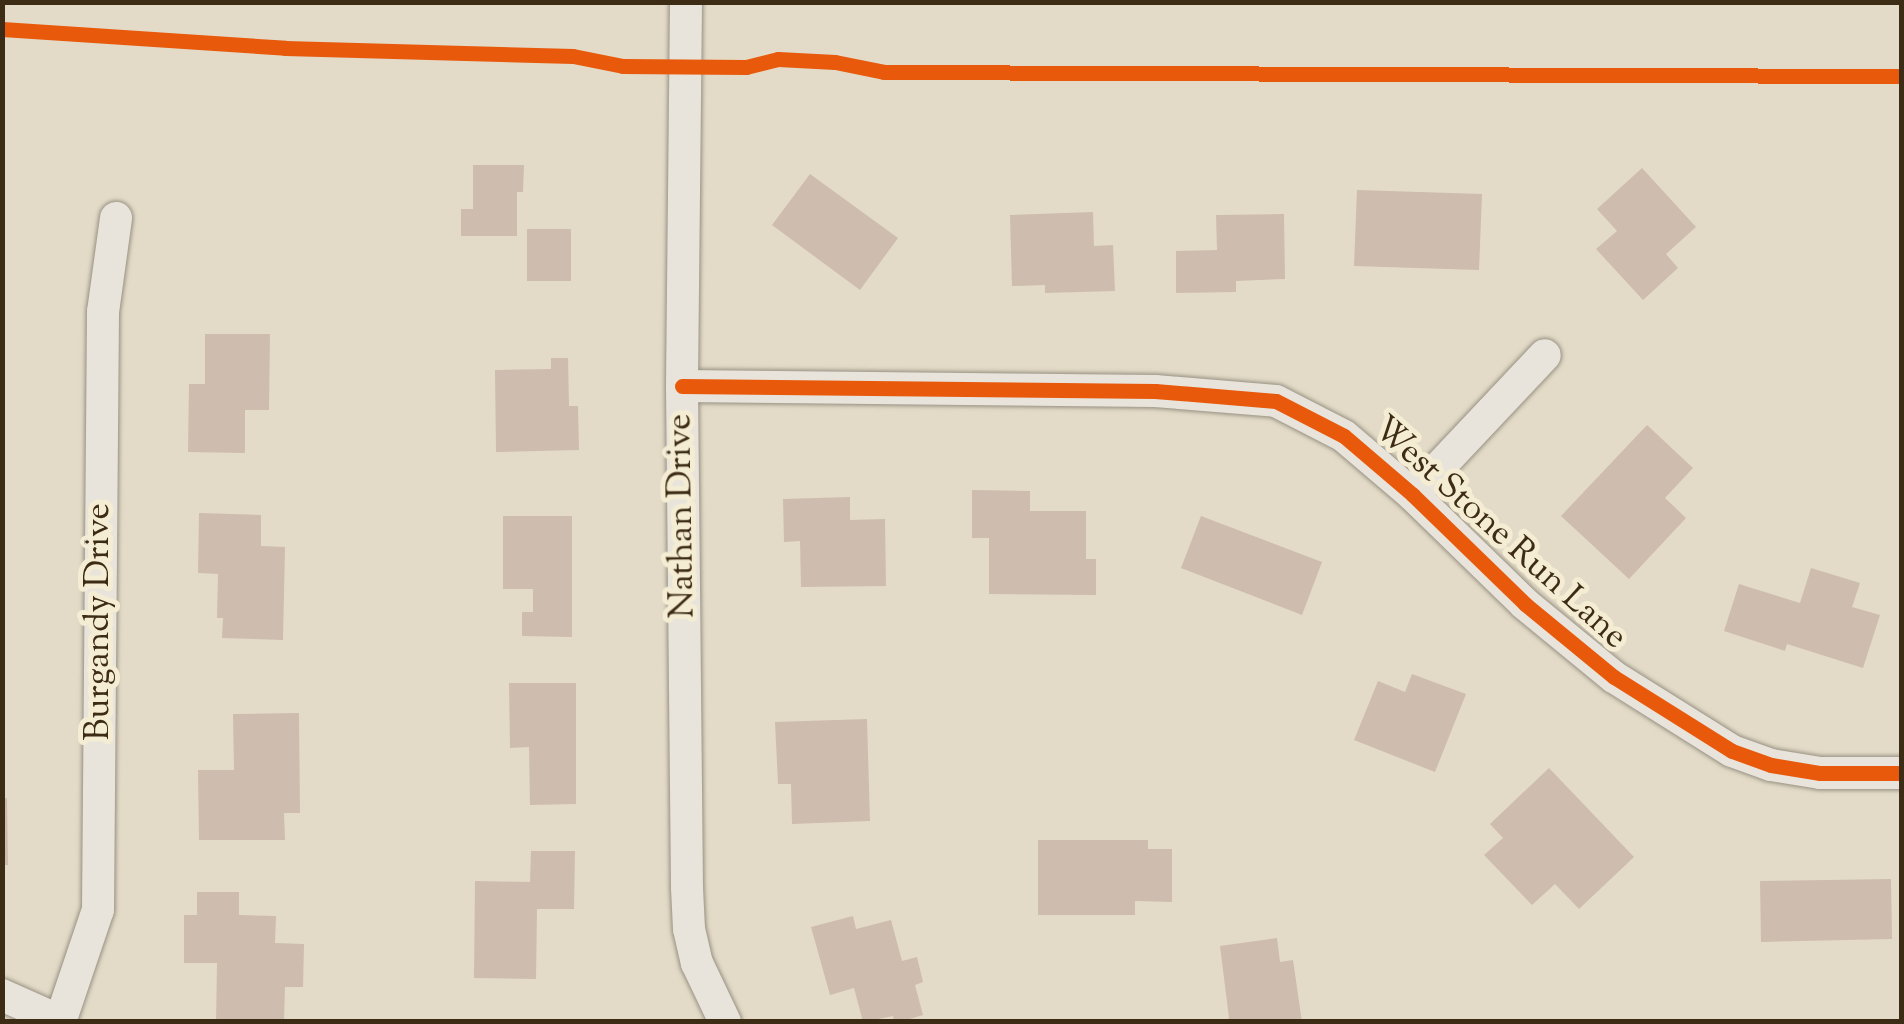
<!DOCTYPE html>
<html>
<head>
<meta charset="utf-8">
<style>
  body { margin:0 }
  #map { position:relative; width:1904px; height:1024px; overflow:hidden; background:#e3dbc7; font-family:"Sorts Mill Goudy",serif }
  div>[style] { position:absolute }
  .building>* { inset:0; background:#cebcaf }
  .roads { filter:drop-shadow(0 0 2px #989183) drop-shadow(0 0 2px #989183) }
  .street>* { height:32px; margin:-16px; padding:0 16px; transform-origin:16px; border-radius:16px; background:#e8e4db }
  .cycleway>* { height:15px; margin:-7.5px; padding:0 7.5px; transform-origin:7.5px; border-radius:7.5px; background:#e8590c }
  span { translate:-50% -50%; white-space:nowrap; text-align:center; line-height:1.15; -webkit-text-stroke:10px #f4ecd3; paint-order:stroke }
  .street-label { font-size:35px; color:#3c2b15 }
  .frame { position:absolute; inset:0; border:5px solid #3c2b15; pointer-events:none }
</style>
</head>
<body>
<div id="map">
  <div class="building">
    <div style="clip-path:polygon(473px 165px,524px 165px,523px 192px,517px 192px,517px 236px,461px 236px,461px 209px,473px 209px)"></div>
    <div style="clip-path:polygon(1642px 168px,1696px 227px,1666px 254px,1678px 268px,1643px 300px,1596px 249px,1617px 231px,1597px 209px)"></div>
    <div style="clip-path:polygon(810px 174px,898px 238px,860px 290px,772px 225px)"></div>
    <div style="clip-path:polygon(1357px 190px,1482px 194px,1479px 270px,1354px 266px)"></div>
    <div style="clip-path:polygon(1093px 212px,1094px 246px,1113px 245px,1115px 291px,1045px 293px,1045px 285px,1012px 286px,1010px 215px)"></div>
    <div style="clip-path:polygon(1284px 214px,1285px 279px,1236px 281px,1236px 292px,1176px 293px,1176px 251px,1217px 250px,1216px 215px)"></div>
    <div style="clip-path:polygon(527px 229px,571px 229px,571px 281px,527px 281px)"></div>
    <div style="clip-path:polygon(205px 334px,270px 334px,269px 410px,245px 410px,245px 453px,188px 452px,189px 384px,205px 384px)"></div>
    <div style="clip-path:polygon(551px 358px,568px 358px,569px 406px,578px 406px,579px 450px,496px 452px,495px 370px,551px 369px)"></div>
    <div style="clip-path:polygon(1647px 425px,1693px 468px,1665px 498px,1686px 518px,1629px 579px,1561px 516px)"></div>
    <div style="clip-path:polygon(972px 490px,1030px 491px,1030px 511px,1086px 511px,1086px 559px,1096px 559px,1096px 595px,989px 594px,989px 538px,972px 538px)"></div>
    <div style="clip-path:polygon(850px 497px,850px 520px,885px 519px,886px 586px,801px 587px,800px 541px,784px 542px,783px 499px)"></div>
    <div style="clip-path:polygon(199px 513px,261px 515px,261px 546px,285px 547px,283px 640px,222px 638px,223px 618px,217px 618px,218px 574px,198px 573px)"></div>
    <div style="clip-path:polygon(503px 516px,572px 516px,572px 637px,522px 636px,522px 612px,533px 612px,533px 589px,503px 589px)"></div>
    <div style="clip-path:polygon(1201px 516px,1322px 562px,1302px 615px,1181px 568px)"></div>
    <div style="clip-path:polygon(1811px 568px,1860px 583px,1852px 607px,1880px 615px,1863px 668px,1787px 644px,1785px 651px,1724px 631px,1739px 584px,1800px 603px)"></div>
    <div style="clip-path:polygon(1412px 674px,1466px 694px,1435px 772px,1354px 740px,1378px 681px,1405px 692px)"></div>
    <div style="clip-path:polygon(509px 683px,576px 683px,576px 804px,530px 805px,529px 747px,510px 748px)"></div>
    <div style="clip-path:polygon(299px 713px,300px 813px,284px 813px,285px 840px,199px 840px,198px 770px,234px 770px,233px 714px)"></div>
    <div style="clip-path:polygon(867px 719px,870px 821px,792px 824px,791px 784px,778px 784px,775px 722px)"></div>
    <div style="clip-path:polygon(1549px 768px,1634px 857px,1579px 909px,1555px 884px,1532px 905px,1484px 855px,1503px 838px,1490px 824px)"></div>
    <div style="clip-path:polygon(2px 798px,7px 798px,8px 865px,2px 865px)"></div>
    <div style="clip-path:polygon(1038px 840px,1148px 840px,1148px 849px,1172px 849px,1172px 902px,1135px 901px,1135px 915px,1038px 915px)"></div>
    <div style="clip-path:polygon(531px 851px,575px 851px,574px 909px,537px 909px,536px 979px,474px 978px,475px 881px,530px 882px)"></div>
    <div style="clip-path:polygon(1891px 879px,1892px 939px,1761px 942px,1760px 881px)"></div>
    <div style="clip-path:polygon(197px 892px,239px 892px,239px 915px,276px 916px,275px 943px,304px 944px,303px 987px,285px 987px,284px 1022px,216px 1022px,217px 963px,184px 963px,184px 915px,197px 915px)"></div>
    <div style="clip-path:polygon(853px 916px,856px 929px,891px 920px,902px 961px,917px 957px,923px 982px,915px 985px,923px 1015px,900px 1022px,894px 1022px,893px 1016px,863px 1022px,854px 988px,830px 995px,811px 927px)"></div>
    <div style="clip-path:polygon(1277px 938px,1280px 962px,1293px 960px,1302px 1022px,1222px 1022px,1229px 1018px,1220px 946px)"></div>
  </div>
  <div class="roads">
    <div class="street">
      <div style="left:686px;top:2px;width:384px;rotate:90.6deg"></div>
      <div style="left:682px;top:386px;width:502px;rotate:89.43deg"></div>
      <div style="left:687px;top:888px;width:41px;rotate:87.2deg"></div>
      <div style="left:689px;top:929px;width:35px;rotate:77deg"></div>
      <div style="left:697px;top:963px;width:65px;rotate:64.6deg"></div>
      <div style="left:682px;top:386px;width:473px;rotate:0.6deg"></div>
      <div style="left:1155px;top:391px;width:121px;rotate:4.7deg"></div>
      <div style="left:1276px;top:401px;width:76px;rotate:27.2deg"></div>
      <div style="left:1344px;top:436px;width:91px;rotate:40.5deg"></div>
      <div style="left:1413px;top:495px;width:156px;rotate:44.2deg"></div>
      <div style="left:1525px;top:604px;width:115px;rotate:39.4deg"></div>
      <div style="left:1614px;top:677px;width:139px;rotate:32.1deg"></div>
      <div style="left:1732px;top:751px;width:41px;rotate:19.7deg"></div>
      <div style="left:1771px;top:765px;width:50px;rotate:9.3deg"></div>
      <div style="left:1820px;top:773px;width:82px"></div>
      <div style="left:1413px;top:495px;width:192px;rotate:-46.7deg"></div>
      <div style="left:2px;top:995px;width:64px;rotate:24.1deg"></div>
      <div style="left:60px;top:1022px;width:118px;rotate:-71.3deg"></div>
      <div style="left:98px;top:910px;width:598px;rotate:-89.52deg"></div>
      <div style="left:103px;top:312px;width:95px;rotate:-82.1deg"></div>
    </div>
  </div>
  <div class="cycleway">
    <div style="left:2px;top:29px;width:284px;rotate:3.8deg"></div>
    <div style="left:285px;top:48px;width:288px;rotate:1.6deg"></div>
    <div style="left:573px;top:56px;width:51px;rotate:11.3deg"></div>
    <div style="left:623px;top:66px;width:123px;rotate:0.5deg"></div>
    <div style="left:746px;top:67px;width:33px;rotate:-14deg"></div>
    <div style="left:778px;top:59px;width:57px;rotate:3deg"></div>
    <div style="left:835px;top:62px;width:50px;rotate:11.5deg"></div>
    <div style="left:884px;top:72px;width:1018px;rotate:0.23deg"></div>
    <div style="left:682px;top:386px;width:473px;rotate:0.6deg"></div>
    <div style="left:1155px;top:391px;width:121px;rotate:4.7deg"></div>
    <div style="left:1276px;top:401px;width:76px;rotate:27.2deg"></div>
    <div style="left:1344px;top:436px;width:91px;rotate:40.5deg"></div>
    <div style="left:1413px;top:495px;width:156px;rotate:44.2deg"></div>
    <div style="left:1525px;top:604px;width:115px;rotate:39.4deg"></div>
    <div style="left:1614px;top:677px;width:139px;rotate:32.1deg"></div>
    <div style="left:1732px;top:751px;width:41px;rotate:19.7deg"></div>
    <div style="left:1771px;top:765px;width:50px;rotate:9.3deg"></div>
    <div style="left:1820px;top:773px;width:82px"></div>
  </div>
  <div class="street-label">
    <span style="left:683px;top:516px;rotate:-91deg">Nathan Drive</span>
    <span style="left:1499px;top:534px;rotate:42deg">West Stone Run Lane</span>
    <span style="left:100px;top:622px;rotate:-90deg">Burgandy Drive</span>
  </div>
  <div class="frame"></div>
</div>
</body>
</html>
